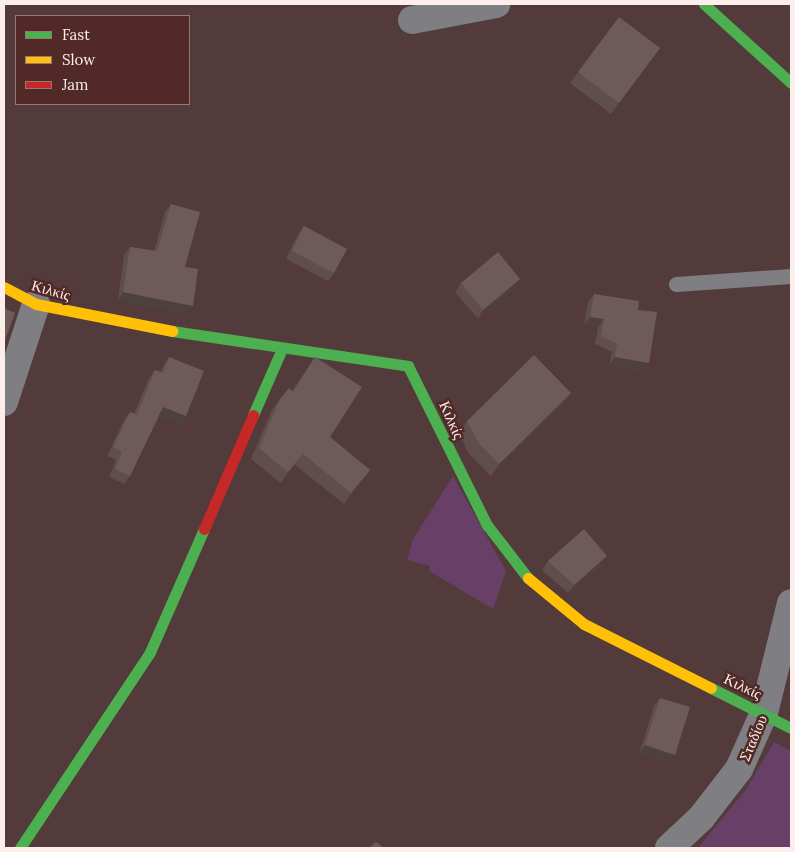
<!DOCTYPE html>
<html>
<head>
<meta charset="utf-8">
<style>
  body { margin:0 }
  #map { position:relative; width:795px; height:852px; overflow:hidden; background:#523b3a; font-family:Lora,serif }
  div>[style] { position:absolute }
  .green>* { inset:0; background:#684067 }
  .lane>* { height:15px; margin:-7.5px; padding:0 7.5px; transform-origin:7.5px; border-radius:7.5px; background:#7f7e83 }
  .street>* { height:28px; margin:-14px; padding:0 14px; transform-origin:14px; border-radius:14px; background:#7f7e83 }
  .fast>* { height:11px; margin:-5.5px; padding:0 5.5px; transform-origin:5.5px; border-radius:5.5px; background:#4caf50 }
  .slow>* { height:11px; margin:-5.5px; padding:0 5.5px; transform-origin:5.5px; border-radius:5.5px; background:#ffc107 }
  .jam>* { height:11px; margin:-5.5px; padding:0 5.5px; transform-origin:5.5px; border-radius:5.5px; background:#c62828 }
  .wall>* { inset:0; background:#5f4e4d }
  .shaded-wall>* { inset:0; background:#4d403e }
  .building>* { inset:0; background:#6e5b59 }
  span { translate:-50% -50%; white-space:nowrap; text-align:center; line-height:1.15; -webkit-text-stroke:5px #512926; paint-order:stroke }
  .street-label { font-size:15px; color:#fdedeb }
  .frame { position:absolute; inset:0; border:5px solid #fdedeb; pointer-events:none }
  .legend { position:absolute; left:15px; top:15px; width:175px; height:90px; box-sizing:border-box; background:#512926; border:1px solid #967775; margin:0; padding:6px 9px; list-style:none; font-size:15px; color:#fdedeb }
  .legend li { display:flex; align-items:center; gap:10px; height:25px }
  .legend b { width:25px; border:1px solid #967775 }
</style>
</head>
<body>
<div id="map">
  <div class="green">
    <div style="clip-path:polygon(453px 476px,506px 571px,493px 609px,429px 571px,430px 566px,407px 560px,413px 539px)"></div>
    <div style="clip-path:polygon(774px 742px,791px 751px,791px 848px,698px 848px,745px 791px)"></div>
  </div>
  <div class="lane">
    <div style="left:676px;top:284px;width:115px;rotate:-4deg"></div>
  </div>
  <div class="street">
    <div style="left:412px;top:20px;width:86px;rotate:-10.8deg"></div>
    <div style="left:4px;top:402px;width:103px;rotate:-71.9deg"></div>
    <div style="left:669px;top:848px;width:44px;rotate:-43.2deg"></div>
    <div style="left:701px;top:818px;width:62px;rotate:-52.2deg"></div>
    <div style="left:739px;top:769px;width:61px;rotate:-65.9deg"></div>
    <div style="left:764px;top:713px;width:113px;rotate:-76.2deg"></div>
  </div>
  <div class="fast">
    <div style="left:704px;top:4px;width:118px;rotate:42.2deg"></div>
    <div style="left:172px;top:331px;width:239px;rotate:8.4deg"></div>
    <div style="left:408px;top:366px;width:178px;rotate:63.6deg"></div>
    <div style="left:487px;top:525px;width:67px;rotate:52.3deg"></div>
    <div style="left:253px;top:415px;width:70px;rotate:-66.4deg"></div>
    <div style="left:711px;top:688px;width:89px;rotate:26.6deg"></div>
    <div style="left:20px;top:848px;width:235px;rotate:-56.4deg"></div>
    <div style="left:150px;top:652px;width:134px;rotate:-66.3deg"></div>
  </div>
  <div class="slow">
    <div style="left:4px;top:287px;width:36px;rotate:28deg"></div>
    <div style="left:36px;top:304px;width:139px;rotate:11.2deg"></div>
    <div style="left:528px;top:578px;width:72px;rotate:39.4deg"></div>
    <div style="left:584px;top:624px;width:142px;rotate:26.7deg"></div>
  </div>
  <div class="jam">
    <div style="left:204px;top:529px;width:124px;rotate:-66.7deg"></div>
  </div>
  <div class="wall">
    <div style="clip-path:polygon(660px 48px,611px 114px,570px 83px,578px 72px)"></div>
    <div style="clip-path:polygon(171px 204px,185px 267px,187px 314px,118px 300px,124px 255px,130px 247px,154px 251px,165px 212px)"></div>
    <div style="clip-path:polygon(304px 226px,334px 273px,328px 281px,286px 259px,298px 234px)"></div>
    <div style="clip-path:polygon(461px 283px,515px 287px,478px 319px,455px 292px)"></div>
    <div style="clip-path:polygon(594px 294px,638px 310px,649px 363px,643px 371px,609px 366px,612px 352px,595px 344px,598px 327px,584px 325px,588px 302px)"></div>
    <div style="clip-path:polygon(169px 357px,186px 416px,181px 424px,159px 416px,130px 476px,124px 484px,109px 477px,116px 460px,107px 456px,124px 420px,130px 412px,134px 414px,149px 378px,155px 370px,161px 372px,163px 366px)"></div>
    <div style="clip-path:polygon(315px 357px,330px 437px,370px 470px,363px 481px,344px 504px,295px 465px,281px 483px,251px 459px,272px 410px,280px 399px,292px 391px)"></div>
    <div style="clip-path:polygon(571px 393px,563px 405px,491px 476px,469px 454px,459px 433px,467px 421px)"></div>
    <div style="clip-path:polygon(548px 561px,602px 565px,568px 593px,542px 570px)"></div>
    <div style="clip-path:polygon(660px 698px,669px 763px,639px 754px,654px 706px)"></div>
  </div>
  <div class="shaded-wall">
    <div style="clip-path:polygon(660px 48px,652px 60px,611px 114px,619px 103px)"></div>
    <div style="clip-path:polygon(520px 279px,515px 287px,478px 319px,483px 310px)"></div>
    <div style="clip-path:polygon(123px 292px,193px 306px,187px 314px,118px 300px)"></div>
    <div style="clip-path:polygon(590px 317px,604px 319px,598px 327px,584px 325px)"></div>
    <div style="clip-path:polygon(615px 357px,649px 363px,643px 371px,609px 366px)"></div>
    <div style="clip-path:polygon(571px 393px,563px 405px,491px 476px,499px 464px)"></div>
    <div style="clip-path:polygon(163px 407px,186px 416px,181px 424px,157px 415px)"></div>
    <div style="clip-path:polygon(303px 454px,295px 465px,281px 483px,288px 472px)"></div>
    <div style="clip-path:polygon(370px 470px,363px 481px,344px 504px,351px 493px)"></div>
    <div style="clip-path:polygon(607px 556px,602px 565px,568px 593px,574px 585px)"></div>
    <div style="clip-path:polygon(645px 745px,675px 755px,669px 763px,639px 754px)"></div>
  </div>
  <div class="building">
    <div style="clip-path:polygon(619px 17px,660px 48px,619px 103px,578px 72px)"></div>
    <div style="clip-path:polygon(171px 204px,200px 212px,185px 267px,198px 269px,193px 306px,123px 292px,130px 247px,157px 251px)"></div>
    <div style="clip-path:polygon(304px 226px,347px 249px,334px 273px,292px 251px)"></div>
    <div style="clip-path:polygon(498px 252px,520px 279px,483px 310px,461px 283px)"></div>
    <div style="clip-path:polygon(594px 294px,639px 301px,638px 310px,657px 312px,649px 363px,615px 357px,617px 344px,601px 336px,604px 319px,590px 317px)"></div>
    <div style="clip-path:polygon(4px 308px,15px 313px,4px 343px)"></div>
    <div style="clip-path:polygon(534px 355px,571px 393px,499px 464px,478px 442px,467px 421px)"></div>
    <div style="clip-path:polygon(169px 357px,204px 371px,186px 416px,163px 407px,130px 476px,115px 469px,122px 452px,113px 447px,130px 412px,137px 415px,155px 370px,163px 373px)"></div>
    <div style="clip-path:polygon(315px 357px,362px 387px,330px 437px,370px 470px,351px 493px,303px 454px,288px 472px,259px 448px,280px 399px,289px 388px,293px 392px)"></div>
    <div style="clip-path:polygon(584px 529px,607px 556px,574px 585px,548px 561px)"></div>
    <div style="clip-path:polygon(660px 698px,690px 707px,675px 755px,645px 745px)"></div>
    <div style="clip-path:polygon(376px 842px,384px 848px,369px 848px)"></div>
  </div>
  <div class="street-label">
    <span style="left:51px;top:290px;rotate:16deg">Κιλκίς</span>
    <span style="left:452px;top:420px;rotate:66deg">Κιλκίς</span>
    <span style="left:743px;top:686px;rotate:26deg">Κιλκίς</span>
    <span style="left:753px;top:738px;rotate:-67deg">Σταδίου</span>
  </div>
  <div class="frame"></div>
  <ul class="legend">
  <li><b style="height:6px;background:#4caf50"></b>Fast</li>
  <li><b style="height:6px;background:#ffc107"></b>Slow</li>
  <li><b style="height:6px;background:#c62828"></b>Jam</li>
  </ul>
</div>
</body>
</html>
